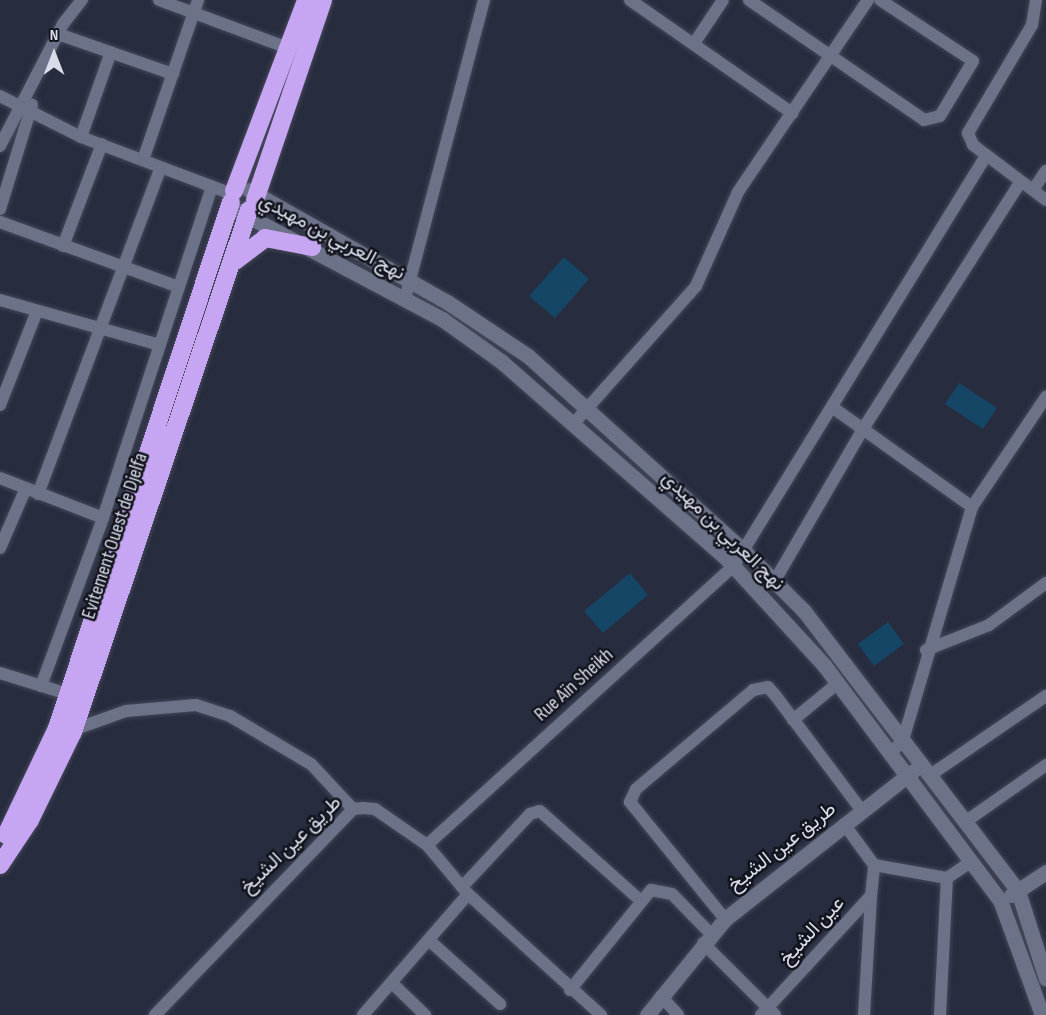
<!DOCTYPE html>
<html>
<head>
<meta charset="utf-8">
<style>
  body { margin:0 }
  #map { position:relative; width:1046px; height:1015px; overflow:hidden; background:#272c3f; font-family:"Sofia Sans Condensed",Vazirmatn,sans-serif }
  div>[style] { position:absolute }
  .building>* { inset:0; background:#154666 }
  .roads { filter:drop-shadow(0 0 2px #444859) drop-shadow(0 0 2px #444859) }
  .street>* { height:12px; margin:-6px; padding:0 6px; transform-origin:6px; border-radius:6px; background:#6c7288 }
  .secondary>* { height:15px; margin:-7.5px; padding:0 7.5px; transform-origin:7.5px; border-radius:7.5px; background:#6c7288 }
  .highway>* { height:18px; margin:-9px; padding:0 9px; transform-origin:9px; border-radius:9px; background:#c6a5f2 }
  span { translate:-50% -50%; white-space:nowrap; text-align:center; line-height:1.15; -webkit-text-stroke:5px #13151e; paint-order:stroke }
  .street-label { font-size:20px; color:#d9dde9 }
  .north { position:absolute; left:24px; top:24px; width:60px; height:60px; -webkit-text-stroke:4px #13151e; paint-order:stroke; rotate:0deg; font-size:16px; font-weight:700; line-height:24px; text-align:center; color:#d9dde9 }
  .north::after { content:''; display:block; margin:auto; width:21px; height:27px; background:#d9dde9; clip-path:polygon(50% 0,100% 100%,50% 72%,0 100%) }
</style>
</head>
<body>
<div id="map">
  <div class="building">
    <div style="clip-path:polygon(564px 257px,589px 279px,555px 318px,529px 296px)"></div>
    <div style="clip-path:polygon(959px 383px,997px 408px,983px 429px,945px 404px)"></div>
    <div style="clip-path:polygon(630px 573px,648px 595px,603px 633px,584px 611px)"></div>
    <div style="clip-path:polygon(888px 622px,904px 644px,874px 666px,858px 644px)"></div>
  </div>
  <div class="roads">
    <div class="street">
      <div style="left:159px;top:0;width:138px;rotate:20.4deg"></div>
      <div style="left:630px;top:0;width:198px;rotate:34.9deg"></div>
      <div style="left:749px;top:0;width:212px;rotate:34.4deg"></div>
      <div style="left:924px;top:120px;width:16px;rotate:-14deg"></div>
      <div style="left:940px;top:116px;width:64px;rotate:-59deg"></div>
      <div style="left:973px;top:61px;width:111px;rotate:-146.7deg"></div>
      <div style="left:1036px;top:0;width:25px;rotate:99deg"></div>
      <div style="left:1032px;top:25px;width:126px;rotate:120.7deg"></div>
      <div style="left:968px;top:133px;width:13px;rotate:67deg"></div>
      <div style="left:973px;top:145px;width:91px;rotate:37deg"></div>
      <div style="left:58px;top:34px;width:122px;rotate:19.2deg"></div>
      <div style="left:695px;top:42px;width:50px;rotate:-56.3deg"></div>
      <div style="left:0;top:96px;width:91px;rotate:26.8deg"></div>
      <div style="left:81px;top:137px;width:161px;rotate:20.7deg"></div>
      <div style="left:81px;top:137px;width:90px;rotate:-70.6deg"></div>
      <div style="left:0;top:146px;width:137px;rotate:-62.7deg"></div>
      <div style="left:63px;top:24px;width:31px;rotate:-52deg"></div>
      <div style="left:143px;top:160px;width:169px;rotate:-71deg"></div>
      <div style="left:1033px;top:190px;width:23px;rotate:-56deg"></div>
      <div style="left:0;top:209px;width:109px;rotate:-72.9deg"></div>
      <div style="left:0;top:222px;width:190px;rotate:20deg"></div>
      <div style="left:63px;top:246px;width:109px;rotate:-69.1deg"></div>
      <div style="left:405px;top:299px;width:309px;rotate:-75.2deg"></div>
      <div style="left:0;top:300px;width:166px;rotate:15.7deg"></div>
      <div style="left:0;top:405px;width:101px;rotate:-68.5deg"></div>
      <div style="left:832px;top:407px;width:172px;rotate:35.5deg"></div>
      <div style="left:575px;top:422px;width:182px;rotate:-48.3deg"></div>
      <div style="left:696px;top:286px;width:103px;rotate:-65.9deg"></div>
      <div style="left:738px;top:192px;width:232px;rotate:-55.9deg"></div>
      <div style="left:0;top:478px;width:110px;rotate:21.2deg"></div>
      <div style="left:38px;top:494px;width:347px;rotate:-69.4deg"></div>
      <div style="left:0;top:548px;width:65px;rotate:-66.6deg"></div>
      <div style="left:774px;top:582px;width:177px;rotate:-59.8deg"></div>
      <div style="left:863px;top:429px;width:292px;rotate:-57.5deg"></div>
      <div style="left:926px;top:650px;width:68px;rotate:-21.6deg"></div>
      <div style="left:989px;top:625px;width:71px;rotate:-36.4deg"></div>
      <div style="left:0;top:673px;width:71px;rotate:17.2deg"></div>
      <div style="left:41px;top:686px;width:179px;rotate:-69.7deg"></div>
      <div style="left:103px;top:518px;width:349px;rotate:-71.8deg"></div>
      <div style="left:793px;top:720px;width:58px;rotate:-39.4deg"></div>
      <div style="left:70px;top:731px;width:59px;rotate:-19.7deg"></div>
      <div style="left:126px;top:711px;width:70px;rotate:-4.9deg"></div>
      <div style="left:196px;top:705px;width:36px;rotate:18deg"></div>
      <div style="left:230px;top:716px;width:94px;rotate:30.7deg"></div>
      <div style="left:311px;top:764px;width:62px;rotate:47deg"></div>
      <div style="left:891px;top:753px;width:18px;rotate:-47deg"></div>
      <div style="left:903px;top:740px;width:243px;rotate:-73.5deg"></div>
      <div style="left:972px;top:507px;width:133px;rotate:-56.1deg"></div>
      <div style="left:929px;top:776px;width:142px;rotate:-34.4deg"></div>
      <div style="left:965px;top:822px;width:99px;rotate:-35.1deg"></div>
      <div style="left:844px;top:824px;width:51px;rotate:53.8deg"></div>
      <div style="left:874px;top:865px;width:74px;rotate:10.1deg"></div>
      <div style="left:427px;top:845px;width:413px;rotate:-42.3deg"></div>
      <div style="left:733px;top:567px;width:483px;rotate:-58.4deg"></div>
      <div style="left:462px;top:887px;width:100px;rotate:-47deg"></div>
      <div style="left:530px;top:814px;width:10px;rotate:-17deg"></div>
      <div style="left:540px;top:811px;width:134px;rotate:41.7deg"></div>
      <div style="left:725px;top:919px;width:151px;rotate:-129.1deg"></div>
      <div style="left:630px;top:802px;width:14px;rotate:-65deg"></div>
      <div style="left:636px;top:789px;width:153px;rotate:-40.2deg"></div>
      <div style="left:753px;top:690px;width:15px;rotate:-11deg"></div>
      <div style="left:768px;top:687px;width:11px;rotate:49deg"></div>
      <div style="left:775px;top:695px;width:145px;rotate:53.1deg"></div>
      <div style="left:431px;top:942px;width:93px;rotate:41.9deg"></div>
      <div style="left:703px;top:943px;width:102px;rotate:45deg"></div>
      <div style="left:393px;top:984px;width:45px;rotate:44.1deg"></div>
      <div style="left:570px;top:990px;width:129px;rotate:-51deg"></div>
      <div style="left:651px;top:890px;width:21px;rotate:11deg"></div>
      <div style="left:672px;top:894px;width:56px;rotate:45.7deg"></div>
      <div style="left:661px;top:996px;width:25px;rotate:48deg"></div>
      <div style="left:155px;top:1015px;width:286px;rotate:-46.1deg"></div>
      <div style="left:353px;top:809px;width:10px;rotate:-6deg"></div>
      <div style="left:363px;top:808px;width:12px;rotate:5deg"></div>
      <div style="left:375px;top:809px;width:63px;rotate:34.7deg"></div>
      <div style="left:427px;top:845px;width:64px;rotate:50.1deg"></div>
      <div style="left:468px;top:894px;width:180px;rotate:42.3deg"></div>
      <div style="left:363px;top:1015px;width:160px;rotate:-49deg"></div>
      <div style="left:761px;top:1015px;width:162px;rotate:-47.3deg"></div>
      <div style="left:871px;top:896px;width:31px;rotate:-84deg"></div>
      <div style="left:864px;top:1015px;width:119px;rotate:-86.6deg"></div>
      <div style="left:940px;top:1015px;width:137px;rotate:-87.1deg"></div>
      <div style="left:947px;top:878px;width:29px;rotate:-34deg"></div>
    </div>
    <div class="secondary">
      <div style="left:249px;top:190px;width:227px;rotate:29.5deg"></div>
      <div style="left:447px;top:302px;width:97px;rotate:33.7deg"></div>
      <div style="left:528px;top:356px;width:292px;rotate:42.1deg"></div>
      <div style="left:745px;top:552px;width:83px;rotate:45deg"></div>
      <div style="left:804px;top:611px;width:352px;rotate:52.6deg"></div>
      <div style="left:1018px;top:891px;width:92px;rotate:72.3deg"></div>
      <div style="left:238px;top:211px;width:231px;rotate:27.9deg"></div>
      <div style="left:442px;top:319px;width:74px;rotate:35.6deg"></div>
      <div style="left:502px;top:362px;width:296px;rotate:41.2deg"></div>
      <div style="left:725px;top:557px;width:147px;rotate:47.5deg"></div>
      <div style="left:824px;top:665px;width:294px;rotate:53.2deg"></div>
      <div style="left:1000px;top:900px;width:122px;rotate:69.9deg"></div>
      <div style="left:1011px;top:895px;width:42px;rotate:-33.3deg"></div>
      <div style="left:647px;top:1015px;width:124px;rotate:-50.9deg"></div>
      <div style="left:725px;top:919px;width:239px;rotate:-38.2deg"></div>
    </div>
    <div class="highway">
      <div style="left:234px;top:191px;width:204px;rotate:-69.3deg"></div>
      <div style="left:255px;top:200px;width:211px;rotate:-71.2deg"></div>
      <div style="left:235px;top:261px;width:38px;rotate:-37deg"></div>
      <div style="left:265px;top:238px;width:48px;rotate:10.8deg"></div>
      <div style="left:6px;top:835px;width:119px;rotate:-64.5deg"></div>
      <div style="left:57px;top:728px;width:554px;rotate:-71.7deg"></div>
      <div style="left:0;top:865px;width:54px;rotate:-56.3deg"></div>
      <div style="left:30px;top:820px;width:98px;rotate:-64deg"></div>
      <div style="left:73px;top:732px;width:551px;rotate:-71.37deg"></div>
    </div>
  </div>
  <div class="street-label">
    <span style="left:332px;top:237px;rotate:28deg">نهج العربي بن مهيدي</span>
    <span style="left:723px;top:531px;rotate:44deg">نهج العربي بن مهيدي</span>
    <span style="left:115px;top:536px;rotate:-72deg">Evitement Ouest de Djelfa</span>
    <span style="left:574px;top:685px;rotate:-42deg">Rue Aïn Sheikh</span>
    <span style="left:291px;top:845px;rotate:-44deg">طريق عين الشيخ</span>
    <span style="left:782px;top:847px;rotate:-38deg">طريق عين الشيخ</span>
    <span style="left:812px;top:931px;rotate:-47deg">عين الشيخ</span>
  </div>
  <div class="north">N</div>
</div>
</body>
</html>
